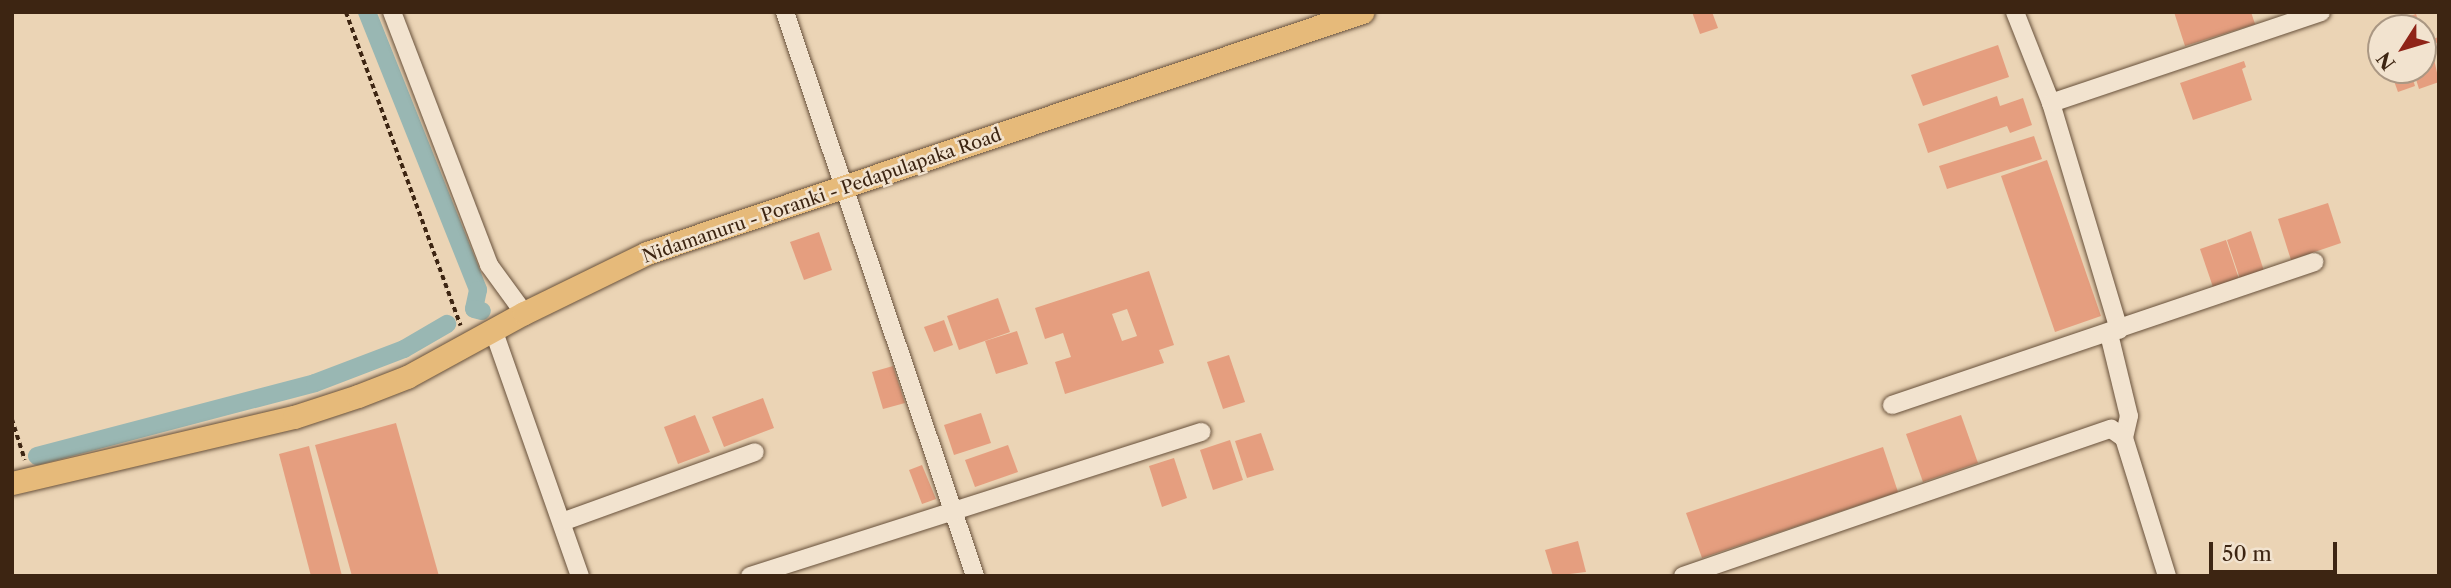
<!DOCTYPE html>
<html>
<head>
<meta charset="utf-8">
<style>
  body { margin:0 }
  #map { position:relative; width:2451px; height:588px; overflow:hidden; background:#ebd4b5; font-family:"Libre Caslon Text",serif }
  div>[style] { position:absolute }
  .canal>* { height:18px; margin:-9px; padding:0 9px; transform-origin:9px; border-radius:9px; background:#99b7b3 }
  .building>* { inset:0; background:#e59e7f }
  .path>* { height:3.5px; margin-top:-1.75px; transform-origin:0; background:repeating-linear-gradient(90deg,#3d2512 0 5px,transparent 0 8.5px) }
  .roads { filter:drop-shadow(0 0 2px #68513b) drop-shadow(0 0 2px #68513b) }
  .minor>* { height:18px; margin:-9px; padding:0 9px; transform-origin:9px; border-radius:9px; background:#f2e3cf }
  .major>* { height:23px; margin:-11.5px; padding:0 11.5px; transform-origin:11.5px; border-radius:11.5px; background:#e6ba7a }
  span { translate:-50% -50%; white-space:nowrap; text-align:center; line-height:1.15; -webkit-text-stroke:5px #f2e3cf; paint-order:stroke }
  .street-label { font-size:18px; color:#3d2512 }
  .frame { position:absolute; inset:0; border:14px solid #3d2512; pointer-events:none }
  .north { position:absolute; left:2367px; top:14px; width:70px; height:70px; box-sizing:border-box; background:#f2e3cf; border:2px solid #aa9783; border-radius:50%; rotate:233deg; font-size:19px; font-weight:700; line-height:28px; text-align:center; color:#3d2512 }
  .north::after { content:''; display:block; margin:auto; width:24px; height:32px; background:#8f2418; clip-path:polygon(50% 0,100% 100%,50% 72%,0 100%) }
  .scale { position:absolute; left:2209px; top:542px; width:128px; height:32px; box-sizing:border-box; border:4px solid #3d2512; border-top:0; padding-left:9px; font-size:21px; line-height:24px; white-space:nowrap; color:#3d2512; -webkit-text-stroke:5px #f2e3cf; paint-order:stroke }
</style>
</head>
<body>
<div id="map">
  <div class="canal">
    <div style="left:367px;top:12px;width:299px;rotate:68.2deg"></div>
    <div style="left:478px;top:290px;width:19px;rotate:102deg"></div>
    <div style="left:474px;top:309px;width:8px;rotate:14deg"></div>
    <div style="left:37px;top:456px;width:287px;rotate:-14.7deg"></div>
    <div style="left:315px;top:383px;width:95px;rotate:-20.9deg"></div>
    <div style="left:404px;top:349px;width:50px;rotate:-30.2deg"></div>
  </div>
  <div class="building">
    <div style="clip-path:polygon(1692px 12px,1712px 12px,1718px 28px,1700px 34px)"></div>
    <div style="clip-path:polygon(2174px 12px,2251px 12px,2255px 24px,2185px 46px)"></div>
    <div style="clip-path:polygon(2416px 14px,2421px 28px,2409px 28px,2405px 18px)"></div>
    <div style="clip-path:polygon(2393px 21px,2396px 28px,2381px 28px,2381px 33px,2374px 28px)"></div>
    <div style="clip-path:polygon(2423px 36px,2425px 41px,2439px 37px,2439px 42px,2431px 45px,2439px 82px,2419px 89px,2413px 70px,2423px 70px)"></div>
    <div style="clip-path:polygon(1998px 45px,2009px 77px,1923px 106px,1911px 75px)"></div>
    <div style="clip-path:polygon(2244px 61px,2246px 67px,2242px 69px,2252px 100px,2193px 120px,2180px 83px)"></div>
    <div style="clip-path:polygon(2390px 70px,2410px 70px,2415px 86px,2398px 92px)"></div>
    <div style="clip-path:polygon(1997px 96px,2000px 106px,2023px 98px,2032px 125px,2010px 133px,2007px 126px,1928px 153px,1918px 124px)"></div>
    <div style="clip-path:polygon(2034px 136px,2042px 159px,1947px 189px,1939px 166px)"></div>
    <div style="clip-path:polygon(2047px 160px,2101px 316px,2055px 332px,2001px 176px)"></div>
    <div style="clip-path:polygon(2328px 203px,2341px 243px,2291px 260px,2278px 219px)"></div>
    <div style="clip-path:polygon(2251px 231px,2264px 271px,2240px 279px,2227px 240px)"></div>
    <div style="clip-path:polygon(819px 232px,832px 270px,804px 280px,790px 242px)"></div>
    <div style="clip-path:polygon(2226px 240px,2239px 279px,2213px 287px,2200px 249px)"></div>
    <div style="clip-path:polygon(evenodd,1149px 271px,1174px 345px,1159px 350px,1164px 363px,1065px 394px,1055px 362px,1071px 357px,1063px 333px,1045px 339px,1035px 308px,1149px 271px,1127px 309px,1137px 336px,1122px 341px,1112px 314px,1127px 309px)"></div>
    <div style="clip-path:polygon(998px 298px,1010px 332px,959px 350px,947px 316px)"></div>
    <div style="clip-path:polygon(944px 320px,953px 345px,934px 352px,924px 327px)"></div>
    <div style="clip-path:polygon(1017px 331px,1028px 364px,996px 374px,985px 341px)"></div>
    <div style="clip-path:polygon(1229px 355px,1245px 402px,1223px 409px,1207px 362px)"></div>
    <div style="clip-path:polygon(893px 366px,905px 403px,883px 409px,872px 372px)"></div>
    <div style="clip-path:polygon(763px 398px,774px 428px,724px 447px,712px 417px)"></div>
    <div style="clip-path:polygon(981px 413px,991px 443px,954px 455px,944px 425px)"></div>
    <div style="clip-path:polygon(695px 415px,710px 452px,678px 464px,664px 427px)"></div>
    <div style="clip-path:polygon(1961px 415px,1978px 463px,1923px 482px,1906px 434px)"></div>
    <div style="clip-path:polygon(396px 423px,439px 576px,352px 576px,315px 445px)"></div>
    <div style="clip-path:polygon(1261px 433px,1274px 470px,1247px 478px,1235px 441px)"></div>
    <div style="clip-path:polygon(1230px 440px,1243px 480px,1213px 490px,1200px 450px)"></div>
    <div style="clip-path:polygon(1008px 445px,1018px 472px,975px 487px,965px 460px)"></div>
    <div style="clip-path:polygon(309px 446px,342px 576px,311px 576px,279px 454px)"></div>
    <div style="clip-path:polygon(1883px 447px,1898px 492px,1702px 558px,1686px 513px)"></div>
    <div style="clip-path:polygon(1174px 458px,1187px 498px,1162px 507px,1149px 466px)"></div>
    <div style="clip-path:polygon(922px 465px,936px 499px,922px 504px,909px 470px)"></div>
    <div style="clip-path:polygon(1578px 541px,1586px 572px,1553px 576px,1545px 550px)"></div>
  </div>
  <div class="path">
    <div style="left:346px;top:12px;width:334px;rotate:69.9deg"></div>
    <div style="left:12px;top:419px;width:43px;rotate:72.4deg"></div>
  </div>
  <div class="roads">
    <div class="minor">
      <div style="left:392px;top:12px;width:271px;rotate:69deg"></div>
      <div style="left:489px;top:265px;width:59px;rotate:53.9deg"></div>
      <div style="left:785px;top:12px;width:595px;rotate:71.38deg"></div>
      <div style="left:2015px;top:12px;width:98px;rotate:68.4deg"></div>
      <div style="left:2051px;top:103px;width:237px;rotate:73.3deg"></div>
      <div style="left:2051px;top:103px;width:285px;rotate:-18.6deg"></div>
      <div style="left:494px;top:332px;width:259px;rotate:70.6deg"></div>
      <div style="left:2109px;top:334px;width:84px;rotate:76.3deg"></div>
      <div style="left:2129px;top:416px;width:23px;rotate:103deg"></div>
      <div style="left:1892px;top:405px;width:446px;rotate:-18.7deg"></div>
      <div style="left:562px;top:522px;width:205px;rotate:-19.9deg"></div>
      <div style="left:750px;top:576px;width:474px;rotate:-17.7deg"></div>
      <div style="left:1683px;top:576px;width:453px;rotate:-19deg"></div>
      <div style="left:2111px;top:429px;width:16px;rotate:35deg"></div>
      <div style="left:2124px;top:438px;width:145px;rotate:72.7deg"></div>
    </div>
    <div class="major">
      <div style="left:12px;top:483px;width:290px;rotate:-13.2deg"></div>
      <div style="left:294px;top:417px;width:67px;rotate:-18.2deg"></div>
      <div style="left:358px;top:396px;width:53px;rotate:-21.2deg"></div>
      <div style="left:407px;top:377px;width:133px;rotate:-28.7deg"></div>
      <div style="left:524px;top:313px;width:137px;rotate:-26deg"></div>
      <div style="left:647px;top:253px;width:755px;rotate:-18.63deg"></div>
    </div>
  </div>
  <div class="street-label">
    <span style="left:822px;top:196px;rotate:-19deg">Nidamanuru - Poranki - Pedapulapaka Road</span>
  </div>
  <div class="frame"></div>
  <div class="north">N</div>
  <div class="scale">50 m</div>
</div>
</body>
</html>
